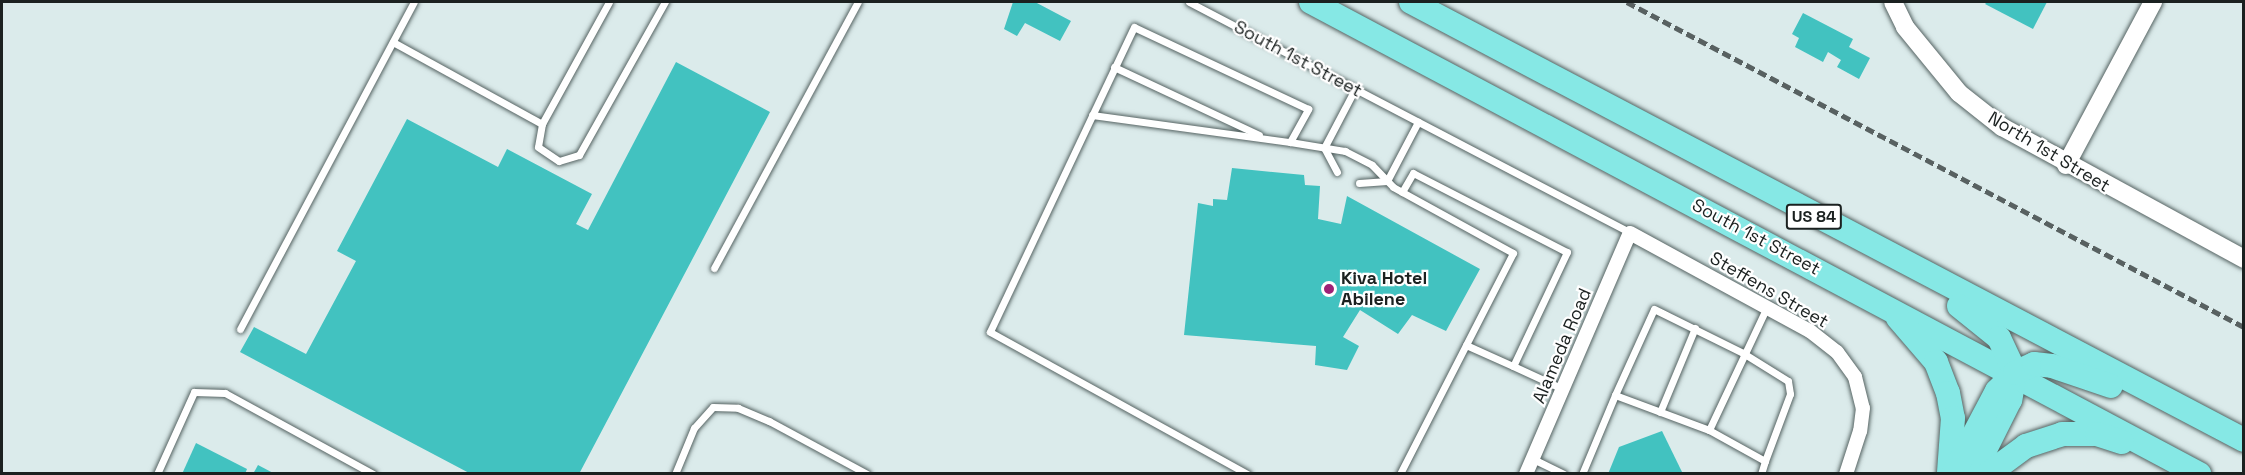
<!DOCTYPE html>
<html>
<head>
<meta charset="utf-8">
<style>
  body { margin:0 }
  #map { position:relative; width:2245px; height:475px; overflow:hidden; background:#dbebeb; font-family:"Space Grotesk",sans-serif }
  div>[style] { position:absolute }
  .building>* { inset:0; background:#42c2c0 }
  .roads { filter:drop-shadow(0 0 2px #556362) drop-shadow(0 0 2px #556362) }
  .lane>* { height:7px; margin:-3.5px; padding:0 3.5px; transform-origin:3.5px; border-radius:3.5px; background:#fff }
  .street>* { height:14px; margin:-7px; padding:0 7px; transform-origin:7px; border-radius:7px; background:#fff }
  .secondary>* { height:18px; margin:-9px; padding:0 9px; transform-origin:9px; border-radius:9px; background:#fff }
  .highway>* { height:24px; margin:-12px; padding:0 12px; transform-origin:12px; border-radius:12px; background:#86e8e5 }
  .rail>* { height:4.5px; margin-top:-2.25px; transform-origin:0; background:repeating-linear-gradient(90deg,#586161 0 9px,transparent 0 13.5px) }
  .dots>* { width:16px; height:16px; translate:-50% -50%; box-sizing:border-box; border:3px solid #fff; border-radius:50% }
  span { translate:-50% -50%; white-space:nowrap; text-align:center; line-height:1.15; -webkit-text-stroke:4.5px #fff; paint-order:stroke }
  .shield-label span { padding:2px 4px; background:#fff; border:2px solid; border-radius:4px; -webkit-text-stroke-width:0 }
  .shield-label { font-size:16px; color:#1b2120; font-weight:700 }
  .street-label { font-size:18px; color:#1b2120 }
  .poi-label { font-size:18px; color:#1b2120; font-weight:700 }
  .left { translate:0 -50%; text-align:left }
  .frame { position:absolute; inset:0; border:3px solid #1b2120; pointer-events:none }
</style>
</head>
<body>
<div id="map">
  <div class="building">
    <div style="clip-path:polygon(1013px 2px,1035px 2px,1071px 21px,1060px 41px,1025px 23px,1017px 36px,1004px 29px)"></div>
    <div style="clip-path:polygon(1987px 2px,2047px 2px,2033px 29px,1985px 4px)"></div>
    <div style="clip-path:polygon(1803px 13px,1853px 39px,1849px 47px,1870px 58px,1859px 79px,1837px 67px,1841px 60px,1828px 52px,1823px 62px,1795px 47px,1799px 38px,1792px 34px)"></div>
    <div style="clip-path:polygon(676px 62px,770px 112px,579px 474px,471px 474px,240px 352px,254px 327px,306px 354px,356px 261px,337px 251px,407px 119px,498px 167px,507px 149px,592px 194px,576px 224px,588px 230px)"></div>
    <div style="clip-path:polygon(1232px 168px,1304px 175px,1305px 185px,1320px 186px,1318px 219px,1341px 224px,1347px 196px,1480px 269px,1446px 331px,1412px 315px,1398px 334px,1360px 310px,1343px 337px,1359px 346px,1347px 370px,1315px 365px,1316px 346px,1184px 335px,1198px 203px,1213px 206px,1213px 199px,1227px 200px)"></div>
    <div style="clip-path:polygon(1662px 431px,1683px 474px,1608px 474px,1619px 447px)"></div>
    <div style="clip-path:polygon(196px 443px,247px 469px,245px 474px,182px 474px)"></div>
    <div style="clip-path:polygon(258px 465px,275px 474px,253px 474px)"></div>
  </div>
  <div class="roads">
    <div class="lane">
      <div style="left:609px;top:2px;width:139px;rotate:118.8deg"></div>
      <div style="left:542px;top:124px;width:23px;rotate:100deg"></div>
      <div style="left:538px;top:147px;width:25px;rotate:34deg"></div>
      <div style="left:559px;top:161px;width:21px;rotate:-17deg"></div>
      <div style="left:579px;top:155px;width:176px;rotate:-60.7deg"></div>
      <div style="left:1189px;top:2px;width:498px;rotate:27.6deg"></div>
      <div style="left:393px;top:42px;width:170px;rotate:28.8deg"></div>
      <div style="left:1114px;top:67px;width:160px;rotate:25.1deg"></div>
      <div style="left:1092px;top:115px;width:200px;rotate:7.8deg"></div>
      <div style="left:1290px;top:142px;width:38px;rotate:-61deg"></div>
      <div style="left:1308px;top:109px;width:192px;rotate:-154.8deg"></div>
      <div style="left:1134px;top:27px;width:337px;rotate:115.3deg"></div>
      <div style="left:990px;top:332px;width:294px;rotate:28.9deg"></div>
      <div style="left:1290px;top:142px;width:56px;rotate:9.3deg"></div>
      <div style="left:1345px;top:151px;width:30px;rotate:27deg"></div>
      <div style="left:1372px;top:165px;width:30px;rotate:46deg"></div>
      <div style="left:1393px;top:187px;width:137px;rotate:28.8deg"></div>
      <div style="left:1513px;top:253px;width:248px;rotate:117.1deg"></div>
      <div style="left:1337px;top:172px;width:27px;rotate:-118deg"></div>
      <div style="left:1324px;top:148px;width:67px;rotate:-62.3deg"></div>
      <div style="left:1387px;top:181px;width:67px;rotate:-62.3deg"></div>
      <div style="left:1359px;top:183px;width:28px;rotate:-4deg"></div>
      <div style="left:1402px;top:192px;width:22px;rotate:-60deg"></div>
      <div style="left:1413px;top:173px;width:173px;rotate:27.2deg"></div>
      <div style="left:1567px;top:252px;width:126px;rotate:115.3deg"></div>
      <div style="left:1513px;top:366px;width:55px;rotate:24.7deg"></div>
      <div style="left:714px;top:268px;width:302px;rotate:-61.6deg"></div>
      <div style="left:240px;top:329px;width:370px;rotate:-62deg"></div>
      <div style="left:1466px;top:345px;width:51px;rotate:24.1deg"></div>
      <div style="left:1615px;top:395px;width:94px;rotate:-65.6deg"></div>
      <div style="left:1654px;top:309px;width:99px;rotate:26.3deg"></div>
      <div style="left:1743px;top:353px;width:53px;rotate:31.9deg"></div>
      <div style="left:1788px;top:381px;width:13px;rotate:81deg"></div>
      <div style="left:1790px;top:394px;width:72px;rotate:110.5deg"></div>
      <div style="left:1660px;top:412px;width:91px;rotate:-67.4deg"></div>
      <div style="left:1709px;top:430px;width:64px;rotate:29deg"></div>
      <div style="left:1765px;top:461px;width:14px;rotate:107deg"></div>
      <div style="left:1533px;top:459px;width:34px;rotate:26deg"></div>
      <div style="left:157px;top:474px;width:90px;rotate:-65.7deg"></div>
      <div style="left:194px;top:392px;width:31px;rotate:2deg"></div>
      <div style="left:225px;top:393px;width:169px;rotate:28.7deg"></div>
      <div style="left:675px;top:474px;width:50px;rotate:-67.6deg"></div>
      <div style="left:694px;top:428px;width:28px;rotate:-48deg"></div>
      <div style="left:713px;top:407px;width:25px;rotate:2deg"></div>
      <div style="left:738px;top:408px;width:34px;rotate:23deg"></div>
      <div style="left:769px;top:421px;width:111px;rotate:28.4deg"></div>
      <div style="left:1582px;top:474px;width:86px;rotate:-67.3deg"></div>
      <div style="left:1615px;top:395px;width:100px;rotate:20.4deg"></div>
      <div style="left:1709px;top:430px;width:136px;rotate:-64.8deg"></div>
    </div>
    <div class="street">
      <div style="left:1526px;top:474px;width:262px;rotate:-66.7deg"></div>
      <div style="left:1630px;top:233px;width:205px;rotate:28.6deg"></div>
      <div style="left:1810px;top:331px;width:34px;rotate:38deg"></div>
      <div style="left:1837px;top:352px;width:31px;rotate:54deg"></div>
      <div style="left:1855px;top:377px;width:32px;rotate:76deg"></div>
      <div style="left:1863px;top:408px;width:23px;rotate:97deg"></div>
      <div style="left:1860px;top:431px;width:45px;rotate:108deg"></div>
    </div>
    <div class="secondary">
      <div style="left:1893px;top:2px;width:28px;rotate:64deg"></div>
      <div style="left:1905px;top:27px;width:85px;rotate:50.7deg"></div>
      <div style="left:1959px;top:93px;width:55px;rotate:38.3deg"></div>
      <div style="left:2002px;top:127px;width:276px;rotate:28.6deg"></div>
      <div style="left:2066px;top:165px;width:185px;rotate:-61.9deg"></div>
    </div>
    <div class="highway">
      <div style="left:1311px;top:2px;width:1006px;rotate:27.99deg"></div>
      <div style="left:1411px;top:2px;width:941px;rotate:27.74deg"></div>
      <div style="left:1959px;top:306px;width:51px;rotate:38.7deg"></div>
      <div style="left:1999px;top:338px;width:38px;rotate:65deg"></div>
      <div style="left:2015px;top:373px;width:27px;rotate:100deg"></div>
      <div style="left:2010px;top:400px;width:83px;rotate:116.6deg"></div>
      <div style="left:1898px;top:318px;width:58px;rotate:49.2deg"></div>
      <div style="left:1936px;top:362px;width:33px;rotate:69deg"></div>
      <div style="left:1948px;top:393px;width:25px;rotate:79deg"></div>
      <div style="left:1953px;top:418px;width:55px;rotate:94.2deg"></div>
      <div style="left:1953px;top:474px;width:94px;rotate:-62.1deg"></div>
      <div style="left:1997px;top:391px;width:25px;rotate:-45deg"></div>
      <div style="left:2015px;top:373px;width:21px;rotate:-25deg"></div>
      <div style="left:2034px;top:364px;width:18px;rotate:6deg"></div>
      <div style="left:2052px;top:366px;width:62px;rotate:18.7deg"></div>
      <div style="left:1988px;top:474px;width:47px;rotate:-36.4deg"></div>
      <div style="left:2026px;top:446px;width:38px;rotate:-18deg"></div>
      <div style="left:2062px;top:434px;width:35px"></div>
      <div style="left:2097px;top:434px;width:26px;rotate:18deg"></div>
    </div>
  </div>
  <div class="rail">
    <div style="left:1627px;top:2px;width:697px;rotate:27.78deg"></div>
  </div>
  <div class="dots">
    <div style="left:1329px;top:289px;background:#9d2177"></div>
  </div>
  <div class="shield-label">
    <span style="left:1814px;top:217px">US 84</span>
  </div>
  <div class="street-label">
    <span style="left:1298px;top:59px;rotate:28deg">South 1st Street</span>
    <span style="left:2049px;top:152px;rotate:31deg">North 1st Street</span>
    <span style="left:1756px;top:237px;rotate:28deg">South 1st Street</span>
    <span style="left:1769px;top:290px;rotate:30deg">Steffens Street</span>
    <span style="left:1562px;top:346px;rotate:-67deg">Alameda Road</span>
  </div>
  <div class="poi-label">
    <span class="left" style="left:1341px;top:289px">Kiva Hotel<br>Abilene</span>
  </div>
  <div class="frame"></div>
</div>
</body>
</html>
